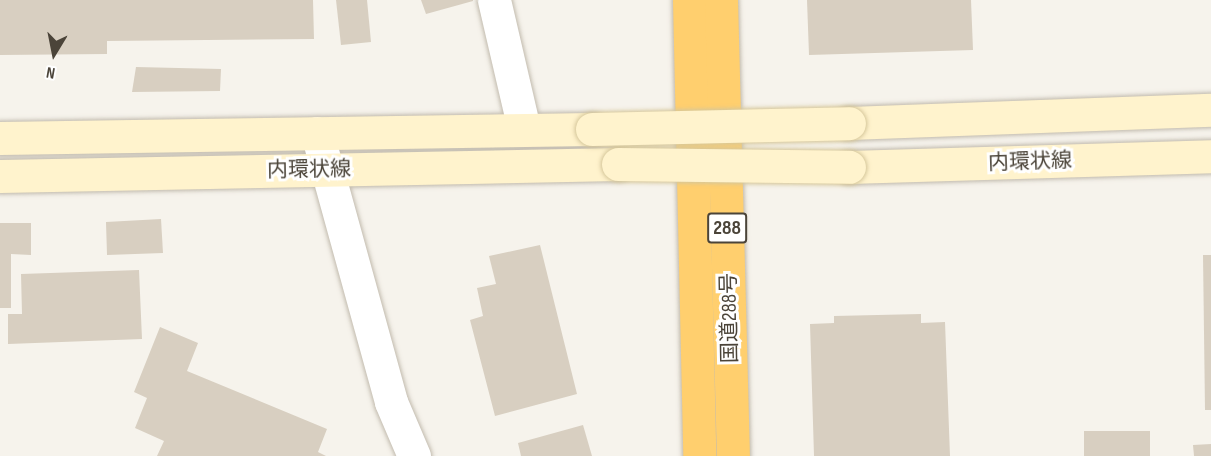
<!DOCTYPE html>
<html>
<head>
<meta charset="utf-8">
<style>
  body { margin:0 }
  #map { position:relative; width:1211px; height:456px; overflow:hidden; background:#f6f3ec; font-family:"Sofia Sans Condensed","Noto Sans JP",sans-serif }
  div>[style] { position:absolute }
  .building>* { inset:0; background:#d8cfc1 }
  .roads { filter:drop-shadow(0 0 2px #c2bbae) drop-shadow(0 0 2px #c2bbae) }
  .street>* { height:33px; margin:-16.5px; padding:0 16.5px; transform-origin:16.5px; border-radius:16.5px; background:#fff }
  .secondary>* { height:33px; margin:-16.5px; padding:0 16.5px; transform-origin:16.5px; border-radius:16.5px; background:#fff3cd }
  .highway>* { height:33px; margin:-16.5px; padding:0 16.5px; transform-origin:16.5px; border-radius:16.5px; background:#ffcf6e }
  .bridges { filter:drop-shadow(0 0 2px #d6c79b) drop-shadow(0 0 2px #d6c79b) }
  .secondary-bridge>* { height:33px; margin:-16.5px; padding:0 16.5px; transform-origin:16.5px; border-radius:16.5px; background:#fff3cd }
  span { translate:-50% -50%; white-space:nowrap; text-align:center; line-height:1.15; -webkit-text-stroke:6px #fff; paint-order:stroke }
  .shield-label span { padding:2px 4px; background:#fff; border:2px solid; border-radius:4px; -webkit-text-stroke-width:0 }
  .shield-label { font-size:20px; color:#4b4439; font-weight:700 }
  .street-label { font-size:21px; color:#4b4439 }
  .north { position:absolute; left:24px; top:24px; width:60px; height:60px; -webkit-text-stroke:4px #fff; paint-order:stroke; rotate:190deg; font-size:16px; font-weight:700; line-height:24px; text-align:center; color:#4b4439 }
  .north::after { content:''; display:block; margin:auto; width:21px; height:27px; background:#4b4439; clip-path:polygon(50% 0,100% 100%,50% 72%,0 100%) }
</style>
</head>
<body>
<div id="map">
  <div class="building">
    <div style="clip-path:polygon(0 0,313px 0,314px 39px,107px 41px,107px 54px,0 55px)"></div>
    <div style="clip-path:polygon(336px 0,367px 0,371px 42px,341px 45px)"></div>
    <div style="clip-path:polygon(421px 0,473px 0,473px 1px,426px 14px)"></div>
    <div style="clip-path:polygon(807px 0,971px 0,973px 50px,809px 55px)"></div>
    <div style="clip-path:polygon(136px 67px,221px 69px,220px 91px,132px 92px)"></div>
    <div style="clip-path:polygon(161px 219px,163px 253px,107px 255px,106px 222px)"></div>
    <div style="clip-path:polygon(0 223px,31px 223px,31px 255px,11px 254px,11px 308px,0 308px)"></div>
    <div style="clip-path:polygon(540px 245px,577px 394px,495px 416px,470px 320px,483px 316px,477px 288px,496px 284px,489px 256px)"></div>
    <div style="clip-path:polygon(1203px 255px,1211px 255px,1211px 410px,1205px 410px)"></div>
    <div style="clip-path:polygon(139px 270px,142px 339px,8px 344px,8px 314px,22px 314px,21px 274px)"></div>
    <div style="clip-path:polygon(921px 314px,921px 323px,945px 322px,950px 456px,814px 456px,810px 324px,834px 323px,834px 316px)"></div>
    <div style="clip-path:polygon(160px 327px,198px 343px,187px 371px,327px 429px,318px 452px,326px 456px,157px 456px,164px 441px,135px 428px,147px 398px,134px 392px)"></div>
    <div style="clip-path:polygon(583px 425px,592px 456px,521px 456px,518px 443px)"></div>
    <div style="clip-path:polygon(1084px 431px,1150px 431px,1150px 456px,1084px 456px)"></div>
    <div style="clip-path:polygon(1211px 444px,1211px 456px,1194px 456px,1193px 445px)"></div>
  </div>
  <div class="roads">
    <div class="street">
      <div style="left:494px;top:0;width:132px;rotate:76.9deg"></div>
      <div style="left:317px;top:133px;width:279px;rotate:74.6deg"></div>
      <div style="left:391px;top:402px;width:59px;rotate:66.9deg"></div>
    </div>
    <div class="secondary">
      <div style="left:849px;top:123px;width:362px;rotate:-2.1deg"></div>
      <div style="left:0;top:138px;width:592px;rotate:-0.87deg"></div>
      <div style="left:849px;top:167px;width:362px;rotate:-1.7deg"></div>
      <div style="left:0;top:176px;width:618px;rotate:-1.11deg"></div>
    </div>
    <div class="highway">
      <div style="left:689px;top:0;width:456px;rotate:88.7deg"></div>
      <div style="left:721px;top:0;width:456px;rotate:88.5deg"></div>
    </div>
  </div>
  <div class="bridges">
    <div class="secondary-bridge">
      <div style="left:592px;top:129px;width:257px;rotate:-1.3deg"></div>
      <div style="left:618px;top:164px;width:231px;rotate:0.7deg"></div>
    </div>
  </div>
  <div class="shield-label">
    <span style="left:727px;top:228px">288</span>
  </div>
  <div class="street-label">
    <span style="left:1030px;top:162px;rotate:-2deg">内環状線</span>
    <span style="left:309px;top:170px;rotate:-1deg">内環状線</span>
    <span style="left:730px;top:318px;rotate:-91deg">国道288号</span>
  </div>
  <div class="north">N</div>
</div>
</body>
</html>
